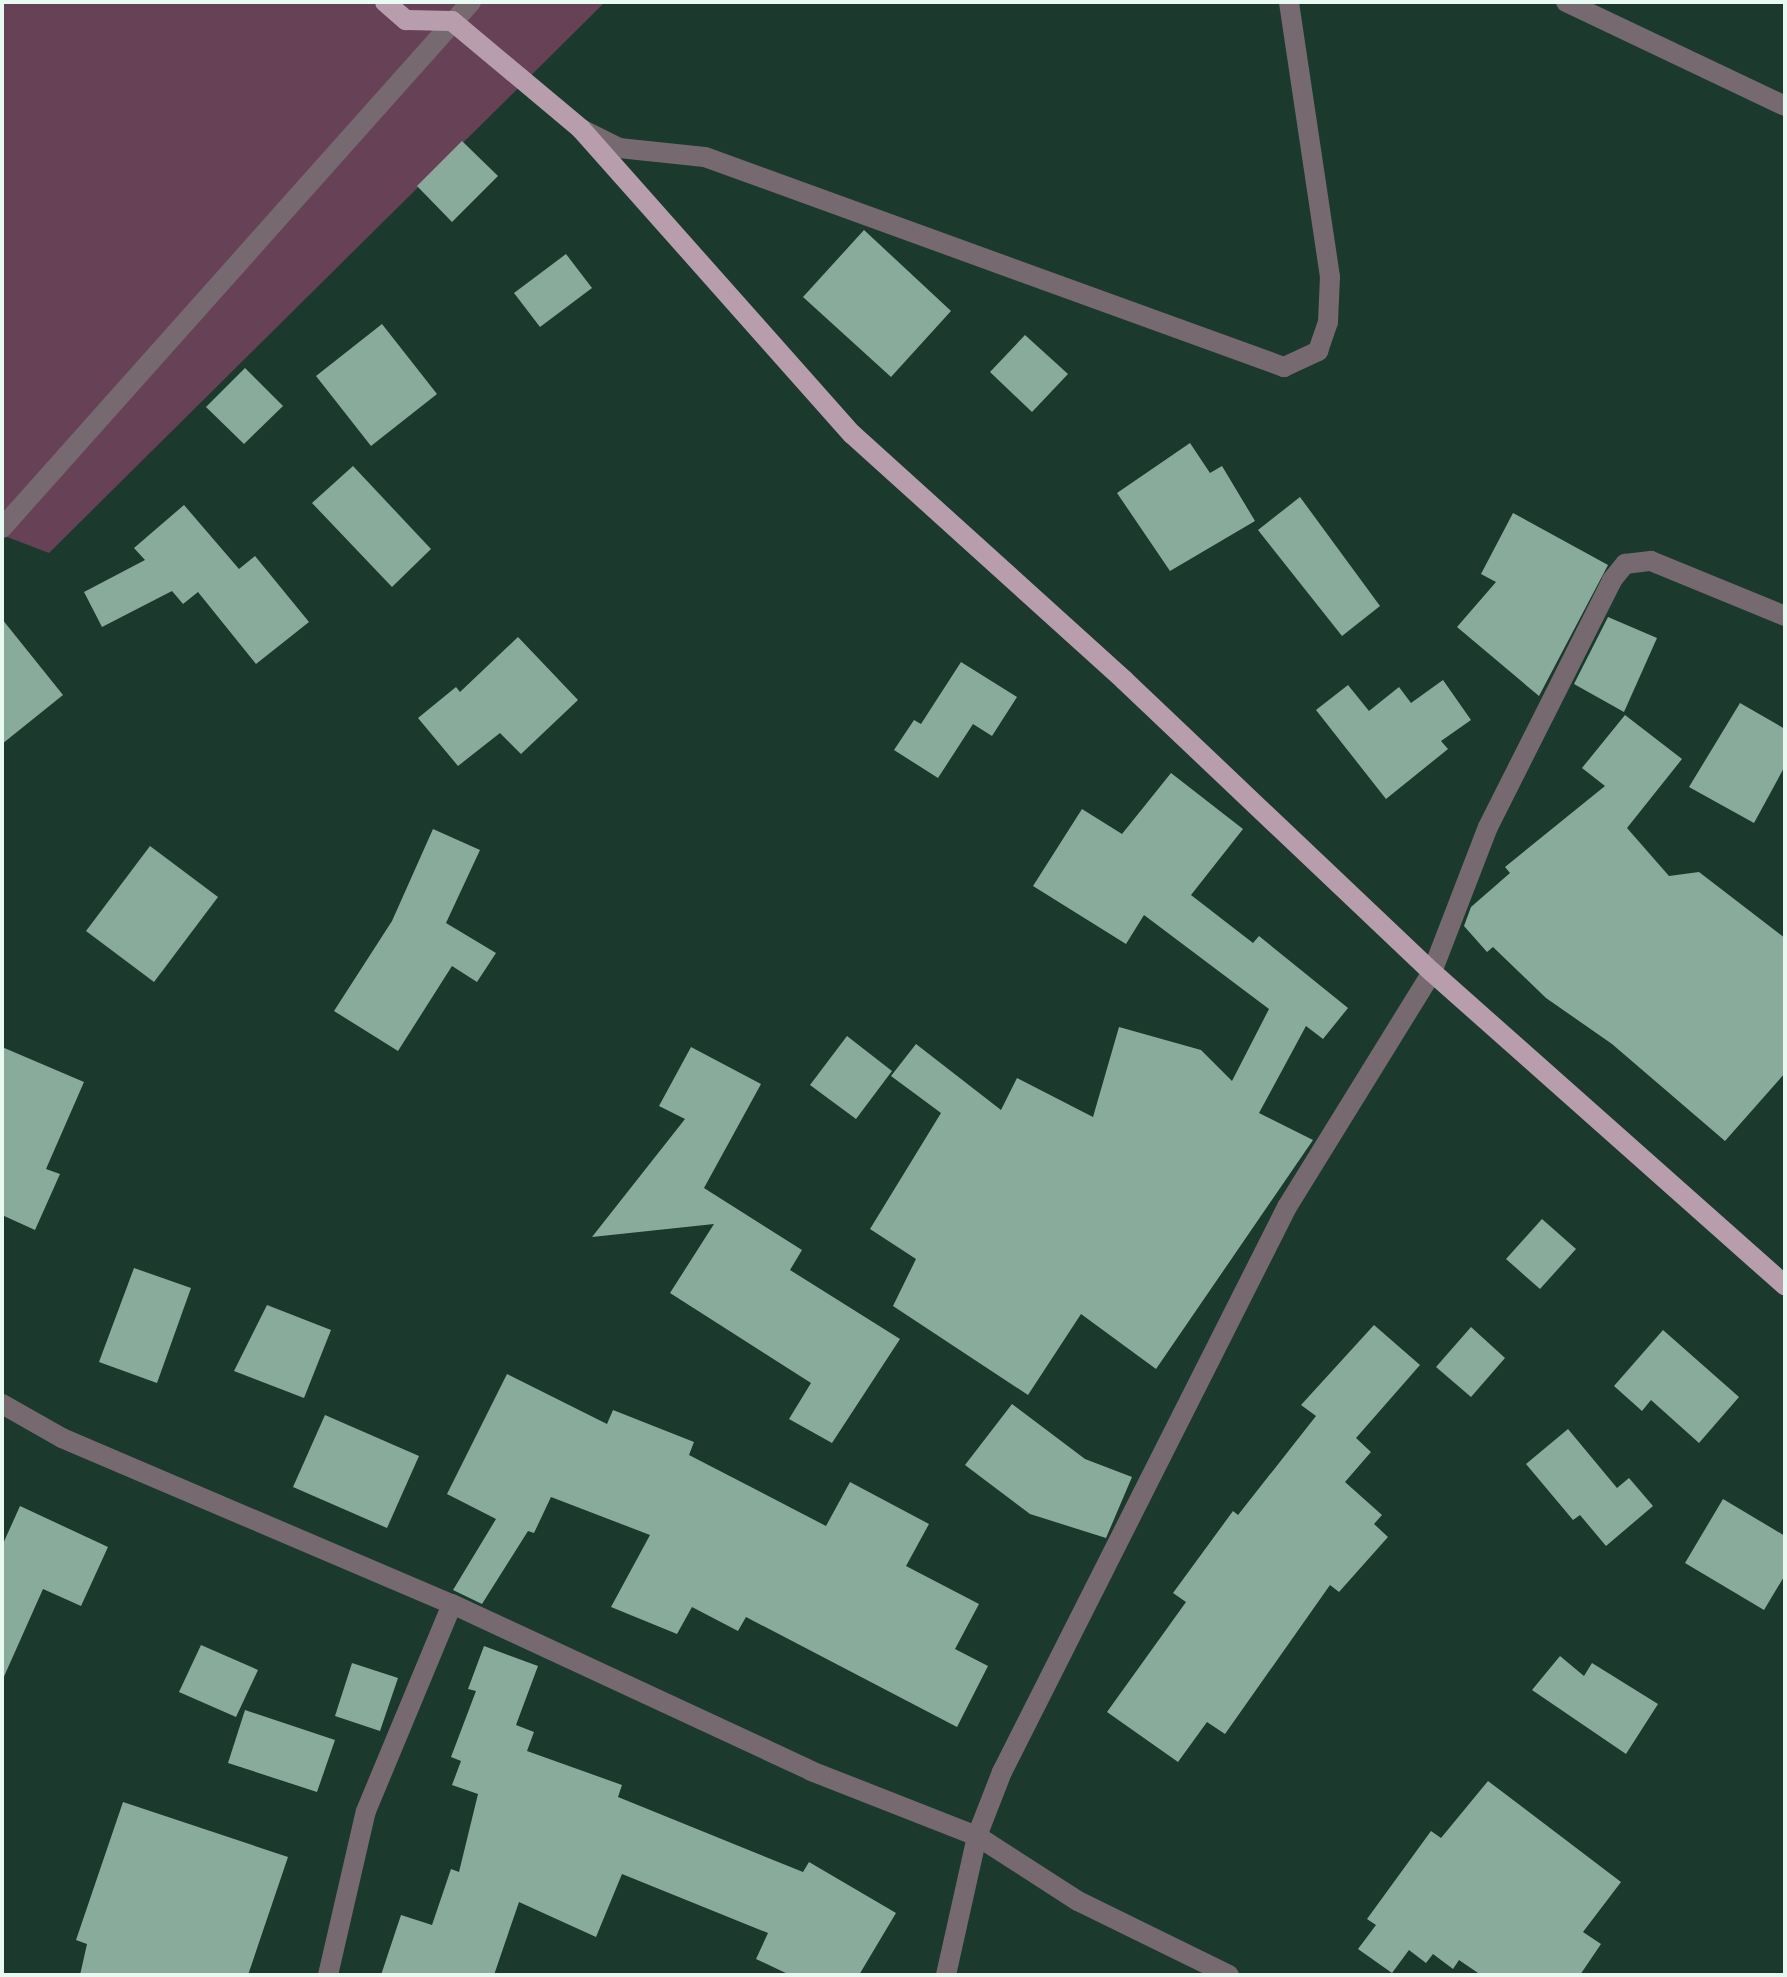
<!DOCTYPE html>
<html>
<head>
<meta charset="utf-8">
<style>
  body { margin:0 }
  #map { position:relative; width:1787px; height:1977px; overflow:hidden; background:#1b392d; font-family:"Source Sans 3",sans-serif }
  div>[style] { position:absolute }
  .green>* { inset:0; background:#674156 }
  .building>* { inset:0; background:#89ab9c }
  .minor>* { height:20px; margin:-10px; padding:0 10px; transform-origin:10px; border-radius:10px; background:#76696f }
  .major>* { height:20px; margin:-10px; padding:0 10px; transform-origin:10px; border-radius:10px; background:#b89eac }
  span { translate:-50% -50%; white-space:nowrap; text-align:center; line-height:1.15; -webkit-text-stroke:8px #102f23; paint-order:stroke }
  .frame { position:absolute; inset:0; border:4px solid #e8faf2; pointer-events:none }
</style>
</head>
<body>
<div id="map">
  <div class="green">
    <div style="clip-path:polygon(2px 2px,605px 2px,49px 553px,2px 535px)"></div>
  </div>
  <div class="building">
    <div style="clip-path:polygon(462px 141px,498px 176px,452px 222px,417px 186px)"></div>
    <div style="clip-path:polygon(864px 230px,951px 311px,891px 377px,803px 297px)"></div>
    <div style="clip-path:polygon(566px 254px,592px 288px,540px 327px,514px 293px)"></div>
    <div style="clip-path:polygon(382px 324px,437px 394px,371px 446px,316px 376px)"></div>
    <div style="clip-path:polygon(1025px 335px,1068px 374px,1032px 412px,990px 372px)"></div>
    <div style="clip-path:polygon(245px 368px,283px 406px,244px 444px,206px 407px)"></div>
    <div style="clip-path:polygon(1190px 443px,1210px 473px,1222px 466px,1255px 521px,1170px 571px,1117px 493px)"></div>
    <div style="clip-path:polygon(353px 466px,431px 549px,392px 587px,312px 503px)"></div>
    <div style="clip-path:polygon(1300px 497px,1380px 606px,1342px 636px,1258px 530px)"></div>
    <div style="clip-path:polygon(184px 505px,239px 569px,255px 556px,309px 622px,256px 664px,198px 592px,183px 604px,172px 591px,102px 627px,84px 592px,145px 560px,134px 548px)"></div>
    <div style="clip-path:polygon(1513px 513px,1608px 565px,1539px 696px,1457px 627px,1496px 582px,1481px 574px)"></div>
    <div style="clip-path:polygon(1608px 617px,1657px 638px,1624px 712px,1574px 684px)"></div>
    <div style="clip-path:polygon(2px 619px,63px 695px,2px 744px)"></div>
    <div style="clip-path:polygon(518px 637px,578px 700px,521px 754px,500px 733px,458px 766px,418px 718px,456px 687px,460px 692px)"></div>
    <div style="clip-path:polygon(961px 662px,1017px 697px,992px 736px,973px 724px,938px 778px,894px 750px,914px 720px,921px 724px)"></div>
    <div style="clip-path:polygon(1443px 680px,1471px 720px,1441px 741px,1448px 749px,1386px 799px,1316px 710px,1348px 685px,1369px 711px,1399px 687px,1411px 703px)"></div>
    <div style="clip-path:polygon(1740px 703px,1785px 729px,1785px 766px,1754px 823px,1689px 787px)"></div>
    <div style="clip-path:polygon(1625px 715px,1682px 759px,1627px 828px,1669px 876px,1699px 872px,1785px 938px,1785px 1073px,1725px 1141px,1612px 1044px,1546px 998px,1493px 947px,1487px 952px,1464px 926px,1471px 907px,1510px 873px,1505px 867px,1605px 786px,1582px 768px)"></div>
    <div style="clip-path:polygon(1171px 773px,1243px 829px,1191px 895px,1253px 943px,1259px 936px,1348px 1008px,1323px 1039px,1306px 1026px,1259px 1113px,1313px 1140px,1156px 1369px,1081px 1314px,1028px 1395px,893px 1306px,916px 1259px,870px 1229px,941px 1113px,891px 1076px,916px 1044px,1001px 1110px,1017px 1078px,1093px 1117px,1119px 1027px,1201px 1050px,1232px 1081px,1269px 1009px,1144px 915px,1126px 944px,1033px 886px,1082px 809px,1122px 834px)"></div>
    <div style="clip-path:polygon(433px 829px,480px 850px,446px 923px,496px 953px,477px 982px,452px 966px,398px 1051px,334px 1011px,392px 921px)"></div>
    <div style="clip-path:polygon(150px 846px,218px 897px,154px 982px,86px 931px)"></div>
    <div style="clip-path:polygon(847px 1036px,892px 1071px,856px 1119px,810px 1085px)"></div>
    <div style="clip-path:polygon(2px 1047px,84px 1082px,46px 1169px,60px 1174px,35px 1230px,2px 1215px)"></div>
    <div style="clip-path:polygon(691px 1047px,761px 1084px,704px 1188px,802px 1250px,790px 1270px,900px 1339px,832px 1443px,789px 1419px,811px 1383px,670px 1293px,714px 1224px,592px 1237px,685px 1119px,659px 1106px)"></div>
    <div style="clip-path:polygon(1542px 1219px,1576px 1249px,1540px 1289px,1506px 1259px)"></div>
    <div style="clip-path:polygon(134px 1268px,191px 1288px,157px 1383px,99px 1362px)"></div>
    <div style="clip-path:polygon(267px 1305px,331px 1330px,304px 1398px,234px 1371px)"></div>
    <div style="clip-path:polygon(1374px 1325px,1420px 1365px,1356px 1438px,1371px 1452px,1345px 1482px,1382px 1515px,1374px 1524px,1388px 1537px,1339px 1592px,1330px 1585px,1225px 1734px,1207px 1722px,1178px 1762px,1107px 1712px,1186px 1602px,1173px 1593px,1233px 1511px,1238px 1515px,1316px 1416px,1301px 1405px)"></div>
    <div style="clip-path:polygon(1471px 1327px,1505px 1358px,1471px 1397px,1436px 1367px)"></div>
    <div style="clip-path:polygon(1663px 1330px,1739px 1397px,1699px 1443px,1651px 1400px,1642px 1411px,1614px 1386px)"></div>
    <div style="clip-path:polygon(507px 1374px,607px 1424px,613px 1410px,694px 1442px,689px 1455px,826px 1526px,850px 1482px,929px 1524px,906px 1566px,979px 1604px,955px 1649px,988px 1666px,957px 1727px,746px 1617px,738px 1631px,692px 1607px,677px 1634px,611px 1607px,650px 1535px,551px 1497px,534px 1533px,528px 1531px,482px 1604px,453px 1590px,496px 1519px,447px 1494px)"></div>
    <div style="clip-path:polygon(1012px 1404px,1085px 1459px,1132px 1477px,1106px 1538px,1030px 1514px,965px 1465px)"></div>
    <div style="clip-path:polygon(325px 1415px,419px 1456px,387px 1528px,293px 1487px)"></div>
    <div style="clip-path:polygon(1568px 1429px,1617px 1488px,1629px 1478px,1653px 1506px,1606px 1546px,1580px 1515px,1573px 1520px,1526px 1464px)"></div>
    <div style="clip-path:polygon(1723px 1499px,1785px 1536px,1785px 1575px,1764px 1610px,1685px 1563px)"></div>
    <div style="clip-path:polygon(20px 1506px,108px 1547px,81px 1606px,43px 1589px,2px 1681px,2px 1546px)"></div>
    <div style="clip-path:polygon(201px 1645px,258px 1670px,236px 1717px,179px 1692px)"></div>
    <div style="clip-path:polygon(484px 1646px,538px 1666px,516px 1725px,534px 1732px,527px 1751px,622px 1785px,618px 1797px,803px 1872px,809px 1862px,896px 1913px,859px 1975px,790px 1975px,756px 1959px,768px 1933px,622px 1874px,596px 1937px,519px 1902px,494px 1975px,381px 1975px,401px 1915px,432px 1925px,451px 1869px,459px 1872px,478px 1794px,452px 1785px,461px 1761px,451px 1757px,476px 1691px,468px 1689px)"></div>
    <div style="clip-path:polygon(1560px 1656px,1584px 1676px,1592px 1663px,1658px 1704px,1626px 1754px,1532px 1690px)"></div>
    <div style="clip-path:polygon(352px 1663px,398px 1678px,380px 1731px,335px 1716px)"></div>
    <div style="clip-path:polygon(245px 1710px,335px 1740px,317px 1792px,228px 1763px)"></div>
    <div style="clip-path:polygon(1488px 1781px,1621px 1882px,1583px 1932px,1601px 1944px,1580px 1975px,1481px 1975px,1459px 1960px,1453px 1969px,1433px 1954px,1426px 1963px,1409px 1950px,1392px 1973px,1358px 1949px,1376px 1925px,1367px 1919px,1431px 1831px,1441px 1838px)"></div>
    <div style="clip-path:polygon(123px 1802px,288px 1857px,248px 1975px,80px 1975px,87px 1944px,76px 1940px)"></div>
  </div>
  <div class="minor">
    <div style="left:1566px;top:2px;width:242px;rotate:25.4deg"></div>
    <div style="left:581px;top:129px;width:42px;rotate:26.6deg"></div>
    <div style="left:619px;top:148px;width:86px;rotate:6deg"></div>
    <div style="left:705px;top:157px;width:616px;rotate:19.94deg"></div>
    <div style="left:1284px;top:367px;width:38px;rotate:-25deg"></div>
    <div style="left:1318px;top:351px;width:31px;rotate:-71deg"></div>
    <div style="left:1328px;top:322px;width:45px;rotate:-87.5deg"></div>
    <div style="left:1330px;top:277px;width:278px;rotate:-98.5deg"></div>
    <div style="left:2px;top:528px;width:705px;rotate:-48.28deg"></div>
    <div style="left:2px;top:1404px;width:69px;rotate:29.5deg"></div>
    <div style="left:62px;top:1438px;width:424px;rotate:23.1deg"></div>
    <div style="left:452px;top:1604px;width:396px;rotate:24.9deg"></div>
    <div style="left:811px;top:1771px;width:178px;rotate:21.4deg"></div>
    <div style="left:977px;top:1836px;width:120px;rotate:32.8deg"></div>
    <div style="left:1078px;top:1901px;width:168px;rotate:26.1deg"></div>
    <div style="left:328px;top:1975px;width:168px;rotate:-77deg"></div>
    <div style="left:366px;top:1811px;width:224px;rotate:-67.4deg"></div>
    <div style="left:946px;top:1975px;width:142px;rotate:-77.4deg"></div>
    <div style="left:977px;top:1836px;width:69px;rotate:-68.7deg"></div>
    <div style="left:1002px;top:1772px;width:633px;rotate:-63.23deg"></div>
    <div style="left:1287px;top:1207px;width:276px;rotate:-58.3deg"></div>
    <div style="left:1432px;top:972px;width:155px;rotate:-68.9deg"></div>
    <div style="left:1488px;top:827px;width:276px;rotate:-63.3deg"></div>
    <div style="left:1612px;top:580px;width:21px;rotate:-51deg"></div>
    <div style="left:1625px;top:564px;width:26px;rotate:-7deg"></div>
    <div style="left:1651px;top:561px;width:145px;rotate:22.3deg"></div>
  </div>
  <div class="major">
    <div style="left:385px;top:2px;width:28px;rotate:41deg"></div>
    <div style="left:406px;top:20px;width:46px;rotate:1.2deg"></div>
    <div style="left:452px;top:21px;width:168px;rotate:39.9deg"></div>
    <div style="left:581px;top:129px;width:408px;rotate:48.4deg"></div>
    <div style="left:852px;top:434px;width:367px;rotate:42.1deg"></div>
    <div style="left:1124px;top:680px;width:424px;rotate:43.5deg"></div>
    <div style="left:1432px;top:972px;width:472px;rotate:41.6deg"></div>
  </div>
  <div class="frame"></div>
</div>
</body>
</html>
